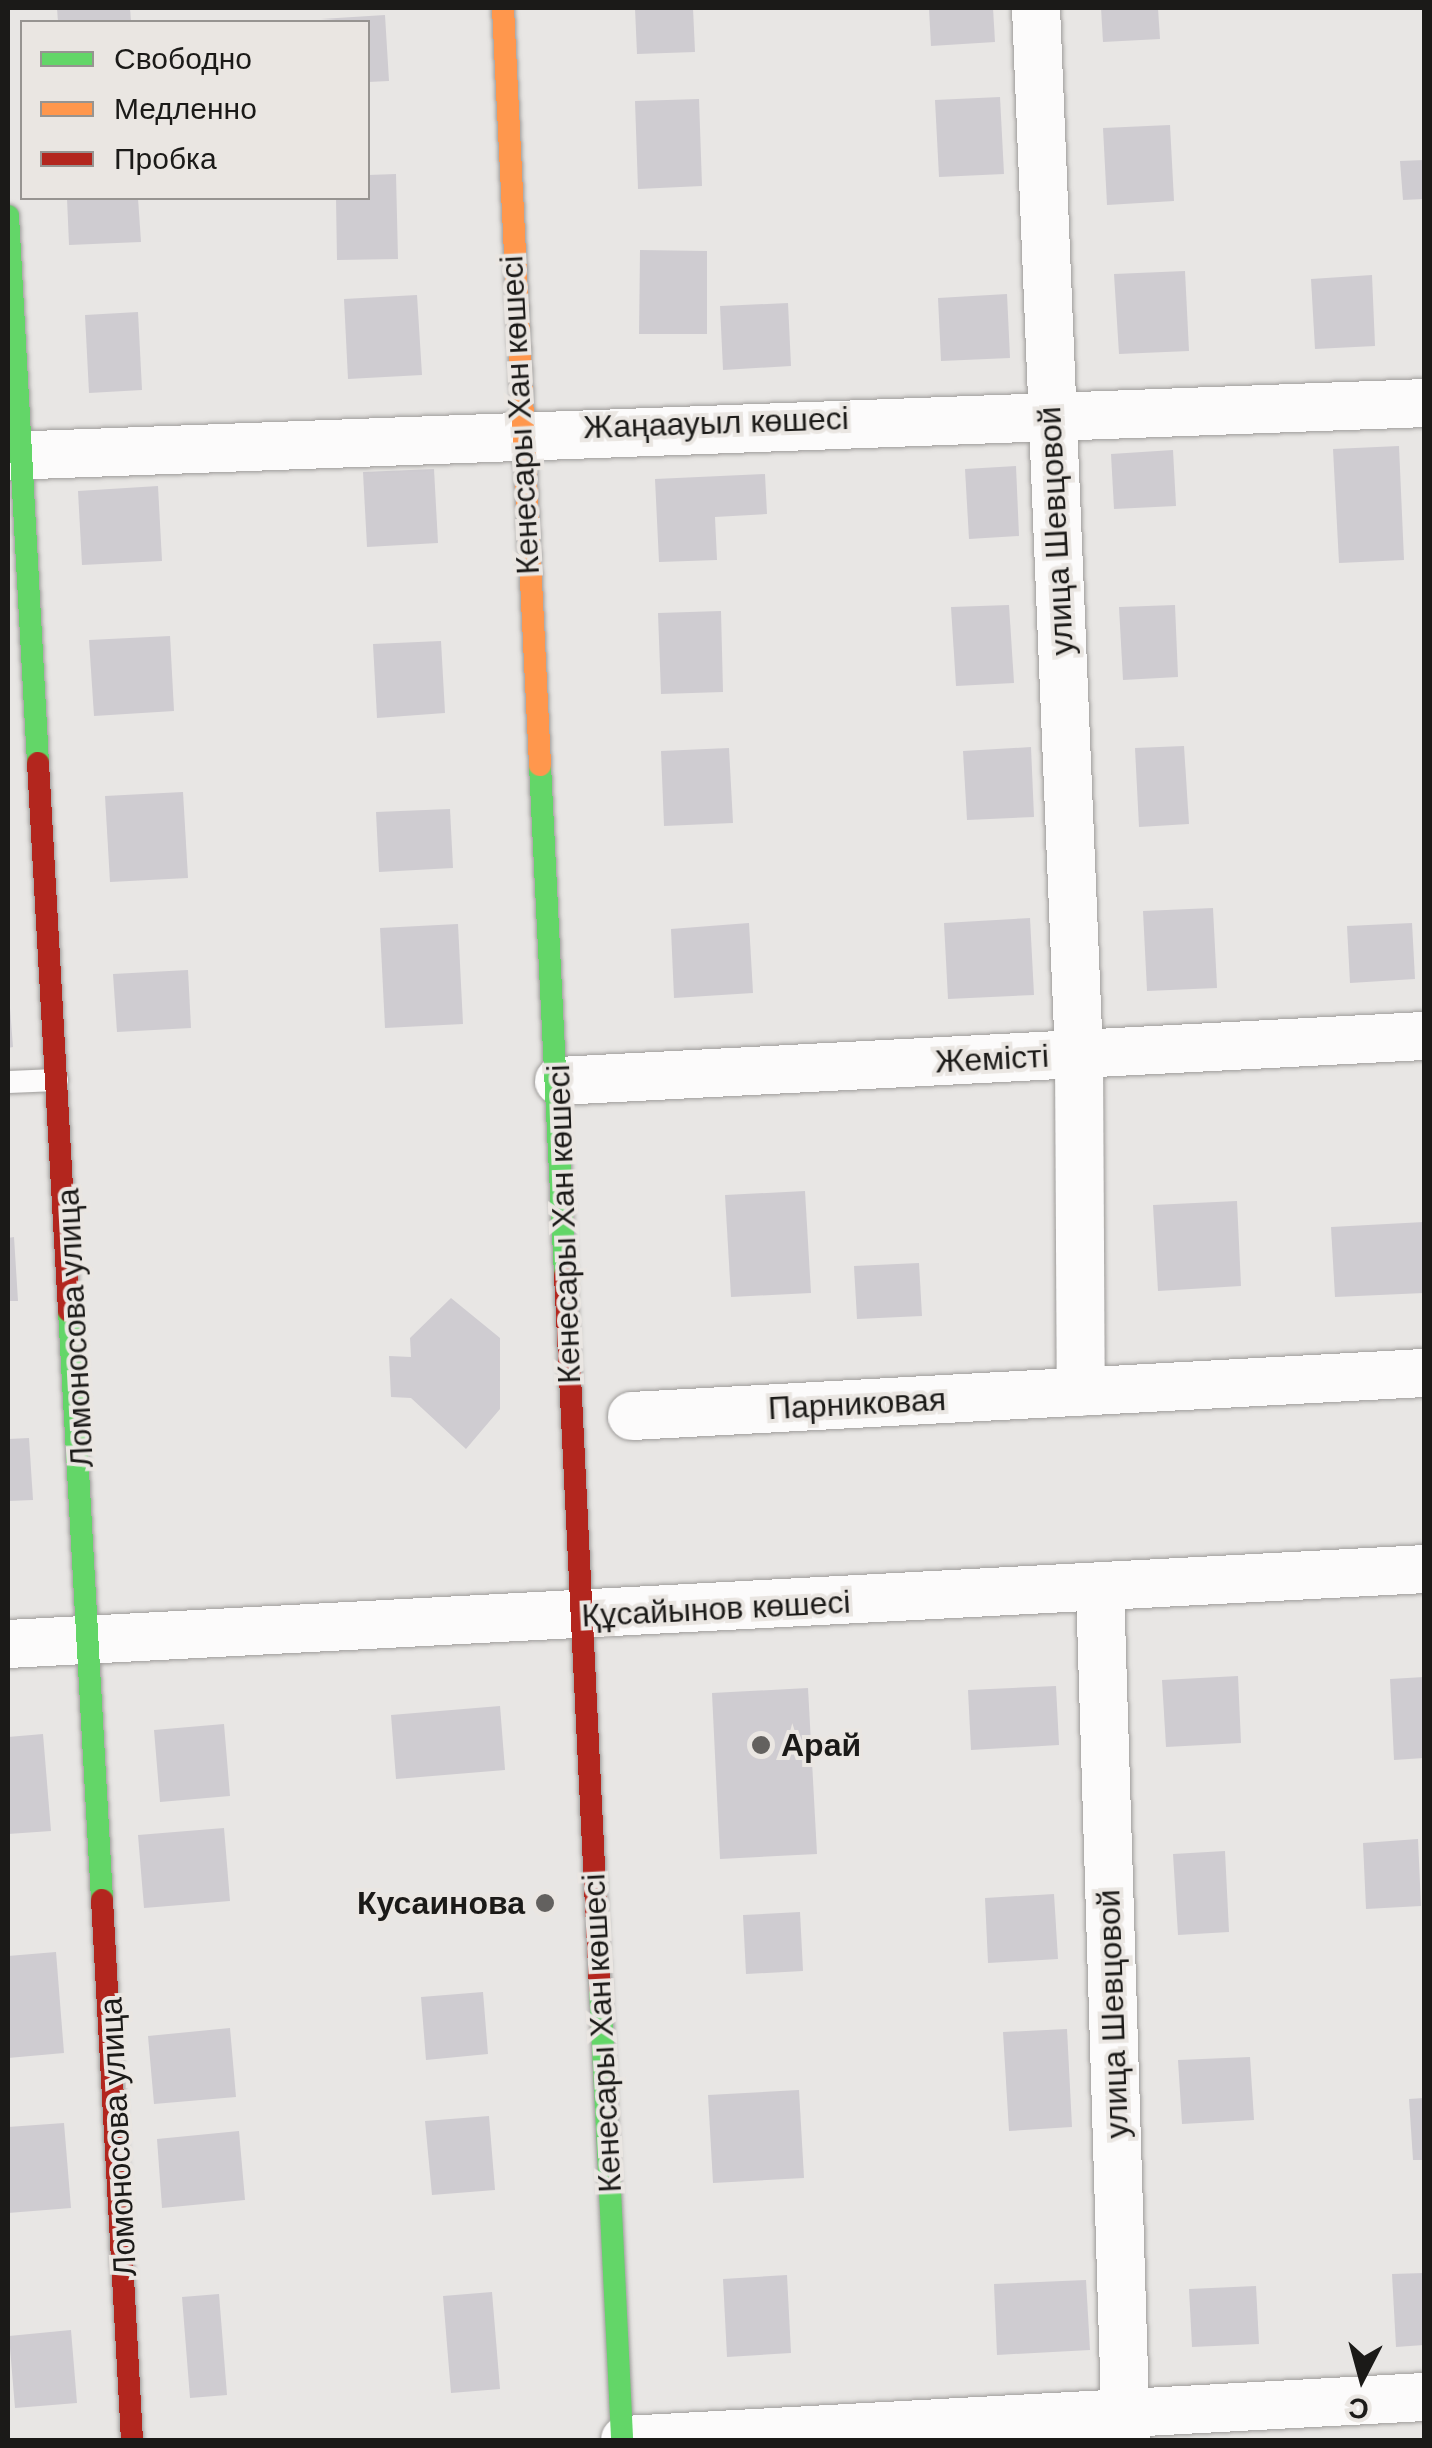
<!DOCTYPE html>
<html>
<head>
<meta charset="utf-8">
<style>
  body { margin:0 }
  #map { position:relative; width:1432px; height:2448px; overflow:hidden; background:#e8e6e4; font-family:Arial,sans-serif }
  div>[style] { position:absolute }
  .building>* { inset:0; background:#cfccd1 }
  .roads { filter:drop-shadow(0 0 2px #9e9c9a) drop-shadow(0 0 2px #9e9c9a) }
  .lane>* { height:22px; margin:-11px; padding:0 11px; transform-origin:11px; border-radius:11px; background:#fcfbfb }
  .street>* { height:48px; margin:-24px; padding:0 24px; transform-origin:24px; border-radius:24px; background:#fcfbfb }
  .fast>* { height:22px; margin:-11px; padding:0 11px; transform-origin:11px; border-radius:11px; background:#63d668 }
  .slow>* { height:22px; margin:-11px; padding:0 11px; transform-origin:11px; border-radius:11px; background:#ff974d }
  .jam>* { height:22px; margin:-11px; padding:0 11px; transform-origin:11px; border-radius:11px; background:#b3261e }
  .dots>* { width:28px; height:28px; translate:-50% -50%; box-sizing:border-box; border:5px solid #eae6e2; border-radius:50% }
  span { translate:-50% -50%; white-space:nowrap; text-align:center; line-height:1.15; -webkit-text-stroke:8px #eae6e2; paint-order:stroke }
  .street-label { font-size:32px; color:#1b1a18 }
  .poi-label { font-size:32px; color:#1b1a18; font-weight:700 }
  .left { translate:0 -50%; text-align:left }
  .right { translate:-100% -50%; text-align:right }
  .frame { position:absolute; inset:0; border:10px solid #1b1a18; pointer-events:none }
  .legend { position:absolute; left:20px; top:20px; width:350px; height:180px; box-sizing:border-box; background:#eae6e2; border:2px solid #979491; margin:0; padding:12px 18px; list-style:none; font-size:30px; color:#1b1a18 }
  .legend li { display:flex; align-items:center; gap:20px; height:50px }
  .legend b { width:50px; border:2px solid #979491 }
  .north { position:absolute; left:1312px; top:2328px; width:100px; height:100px; -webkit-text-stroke:8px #eae6e2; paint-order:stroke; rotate:186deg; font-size:28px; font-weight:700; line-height:40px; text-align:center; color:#1b1a18 }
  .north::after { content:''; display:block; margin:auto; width:35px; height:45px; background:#1b1a18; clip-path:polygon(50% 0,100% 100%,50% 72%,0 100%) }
</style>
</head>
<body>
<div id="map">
  <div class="building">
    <div style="clip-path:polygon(57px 8px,130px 8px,131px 22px,58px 22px)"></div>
    <div style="clip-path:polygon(635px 8px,693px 8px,695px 52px,637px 54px)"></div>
    <div style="clip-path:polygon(929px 8px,993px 8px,995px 42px,931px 46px)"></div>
    <div style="clip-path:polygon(1101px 8px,1158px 8px,1160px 39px,1103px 42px)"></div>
    <div style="clip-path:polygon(385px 15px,389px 81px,368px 82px,368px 22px,321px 19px)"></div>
    <div style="clip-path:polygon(1000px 97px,1004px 174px,939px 177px,935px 100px)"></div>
    <div style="clip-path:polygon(699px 99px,702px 186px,638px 189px,635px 101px)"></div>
    <div style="clip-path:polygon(1170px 125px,1174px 201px,1107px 205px,1103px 128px)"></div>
    <div style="clip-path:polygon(1424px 160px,1424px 199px,1403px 200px,1400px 161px)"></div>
    <div style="clip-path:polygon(396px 174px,398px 259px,337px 260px,336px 198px,368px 198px,368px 175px)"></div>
    <div style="clip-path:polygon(67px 198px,138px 198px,141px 242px,69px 245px)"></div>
    <div style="clip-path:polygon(640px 250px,707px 251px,707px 334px,639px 334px)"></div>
    <div style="clip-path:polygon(1185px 271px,1189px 351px,1119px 354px,1114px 274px)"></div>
    <div style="clip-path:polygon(1372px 275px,1375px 346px,1315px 349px,1311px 279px)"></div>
    <div style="clip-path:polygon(1007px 294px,1010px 358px,941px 361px,938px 298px)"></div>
    <div style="clip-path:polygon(417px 295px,422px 375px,348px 379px,344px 299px)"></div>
    <div style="clip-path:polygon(788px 303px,791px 366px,723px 370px,720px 306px)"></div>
    <div style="clip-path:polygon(138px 312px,142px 390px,89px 393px,85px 315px)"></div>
    <div style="clip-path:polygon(1399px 446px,1404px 560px,1339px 563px,1333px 449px)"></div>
    <div style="clip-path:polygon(1173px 450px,1176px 506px,1114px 509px,1111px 454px)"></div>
    <div style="clip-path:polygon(1016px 466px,1019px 536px,969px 539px,965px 469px)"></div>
    <div style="clip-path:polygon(434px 469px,438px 543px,367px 547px,363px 472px)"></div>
    <div style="clip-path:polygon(765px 474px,767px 514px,715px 517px,717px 560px,659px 562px,655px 479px)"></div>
    <div style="clip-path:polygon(158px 486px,162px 561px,82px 565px,78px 491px)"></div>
    <div style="clip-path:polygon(1009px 605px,1014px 683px,956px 686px,951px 607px)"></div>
    <div style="clip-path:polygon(1175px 605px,1178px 677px,1123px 680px,1119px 607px)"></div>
    <div style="clip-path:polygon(721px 611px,723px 692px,661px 694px,658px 613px)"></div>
    <div style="clip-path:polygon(170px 636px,174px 711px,94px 716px,89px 640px)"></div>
    <div style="clip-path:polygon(441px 641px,445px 713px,377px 718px,373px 644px)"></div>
    <div style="clip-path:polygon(1184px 746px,1189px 824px,1139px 827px,1135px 748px)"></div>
    <div style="clip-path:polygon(1031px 747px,1034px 817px,967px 820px,963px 751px)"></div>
    <div style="clip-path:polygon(729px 748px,733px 823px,664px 826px,661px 751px)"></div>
    <div style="clip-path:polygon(183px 792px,188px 878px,110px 882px,105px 796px)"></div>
    <div style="clip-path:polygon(450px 809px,453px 868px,379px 872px,376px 812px)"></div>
    <div style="clip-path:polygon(1213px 908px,1217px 988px,1147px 991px,1143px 911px)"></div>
    <div style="clip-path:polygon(1030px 918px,1034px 995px,948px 999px,944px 923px)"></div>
    <div style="clip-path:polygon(749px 923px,753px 993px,674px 998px,671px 929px)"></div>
    <div style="clip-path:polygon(1412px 923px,1415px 979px,1350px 983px,1347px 926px)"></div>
    <div style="clip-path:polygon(458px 924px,463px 1024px,385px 1028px,380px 928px)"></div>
    <div style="clip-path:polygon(188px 970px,191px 1028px,117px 1032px,113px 974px)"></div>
    <div style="clip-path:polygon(8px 1008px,10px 1008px,13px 1047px,8px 1048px)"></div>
    <div style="clip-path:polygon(805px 1191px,811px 1293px,731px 1297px,725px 1195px)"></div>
    <div style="clip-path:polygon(1237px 1201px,1241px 1286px,1158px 1291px,1153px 1205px)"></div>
    <div style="clip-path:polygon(1424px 1222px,1424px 1293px,1335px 1297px,1331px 1227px)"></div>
    <div style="clip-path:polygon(14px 1237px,18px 1301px,8px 1301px,8px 1238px)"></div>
    <div style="clip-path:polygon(919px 1263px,922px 1316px,857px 1319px,854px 1266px)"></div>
    <div style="clip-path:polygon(451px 1298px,500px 1338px,500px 1409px,466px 1449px,411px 1398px,391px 1397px,389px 1356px,411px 1357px,410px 1338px)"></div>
    <div style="clip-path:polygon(29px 1438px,33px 1500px,8px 1501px,8px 1439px)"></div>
    <div style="clip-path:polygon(1238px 1676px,1241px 1743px,1166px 1747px,1162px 1680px)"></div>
    <div style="clip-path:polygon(1424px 1677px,1424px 1758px,1394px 1760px,1390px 1679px)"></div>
    <div style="clip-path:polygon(1056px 1686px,1059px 1745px,971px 1750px,968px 1690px)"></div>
    <div style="clip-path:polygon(808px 1688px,817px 1854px,720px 1859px,712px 1693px)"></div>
    <div style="clip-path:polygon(500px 1706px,505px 1770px,396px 1779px,391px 1715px)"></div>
    <div style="clip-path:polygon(224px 1724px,230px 1796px,160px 1802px,154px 1730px)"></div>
    <div style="clip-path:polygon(43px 1734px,51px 1831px,8px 1834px,8px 1737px)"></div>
    <div style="clip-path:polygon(224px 1828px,230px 1901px,144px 1908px,138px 1835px)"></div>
    <div style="clip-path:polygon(1418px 1839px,1421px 1906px,1366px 1909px,1363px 1843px)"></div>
    <div style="clip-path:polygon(1225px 1851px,1229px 1932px,1178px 1935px,1173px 1854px)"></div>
    <div style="clip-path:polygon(1054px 1894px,1058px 1959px,988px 1963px,985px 1898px)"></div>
    <div style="clip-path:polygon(800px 1912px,803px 1971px,746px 1974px,743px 1915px)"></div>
    <div style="clip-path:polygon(56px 1952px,64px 2053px,8px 2058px,8px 1956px)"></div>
    <div style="clip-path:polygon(483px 1992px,488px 2054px,426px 2060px,421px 1997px)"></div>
    <div style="clip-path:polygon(230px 2028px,236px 2097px,154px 2104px,148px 2036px)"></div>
    <div style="clip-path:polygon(1067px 2029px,1072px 2127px,1009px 2131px,1003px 2032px)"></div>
    <div style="clip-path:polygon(1250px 2057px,1254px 2120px,1182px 2124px,1178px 2060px)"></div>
    <div style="clip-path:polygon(799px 2090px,804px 2178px,713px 2183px,708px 2095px)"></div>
    <div style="clip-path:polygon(1424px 2098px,1424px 2160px,1413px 2160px,1409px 2099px)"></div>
    <div style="clip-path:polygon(489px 2116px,495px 2190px,432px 2195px,425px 2121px)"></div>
    <div style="clip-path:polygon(64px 2123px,71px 2208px,8px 2213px,8px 2127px)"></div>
    <div style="clip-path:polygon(239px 2131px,245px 2200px,162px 2208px,157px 2139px)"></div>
    <div style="clip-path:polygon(1424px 2273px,1424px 2345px,1396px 2347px,1392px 2274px)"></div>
    <div style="clip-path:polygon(787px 2275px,791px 2353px,727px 2357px,723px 2279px)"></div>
    <div style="clip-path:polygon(1086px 2280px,1090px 2350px,997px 2355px,994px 2284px)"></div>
    <div style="clip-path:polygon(1256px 2286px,1259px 2344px,1192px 2347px,1189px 2289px)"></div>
    <div style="clip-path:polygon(492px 2292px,500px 2389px,451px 2393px,443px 2296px)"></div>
    <div style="clip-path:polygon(219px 2294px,227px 2395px,190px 2398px,182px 2297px)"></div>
    <div style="clip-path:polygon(71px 2330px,77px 2403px,15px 2408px,9px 2336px)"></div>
  </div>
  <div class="roads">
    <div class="lane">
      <div style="left:8px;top:1082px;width:49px;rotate:-2.3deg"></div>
    </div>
    <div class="street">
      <div style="left:1036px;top:8px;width:1047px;rotate:87.65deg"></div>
      <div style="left:1079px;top:1054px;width:338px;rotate:89.7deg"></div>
      <div style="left:8px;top:456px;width:1417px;rotate:-2.14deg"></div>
      <div style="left:559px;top:1081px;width:866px;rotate:-2.98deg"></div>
      <div style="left:632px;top:1416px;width:793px;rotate:-3.11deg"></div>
      <div style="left:1100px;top:1587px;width:853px;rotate:88.25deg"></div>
      <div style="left:8px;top:1644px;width:1418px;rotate:-3.03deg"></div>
      <div style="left:625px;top:2440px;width:800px;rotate:-3.08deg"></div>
    </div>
    <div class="fast">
      <div style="left:8px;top:216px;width:548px;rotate:86.86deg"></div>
      <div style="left:540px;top:765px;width:511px;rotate:87.19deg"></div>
      <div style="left:69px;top:1311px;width:590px;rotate:86.79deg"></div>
      <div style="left:600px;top:1987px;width:454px;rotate:87.2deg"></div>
    </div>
    <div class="slow">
      <div style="left:503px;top:8px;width:758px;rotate:87.2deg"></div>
    </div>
    <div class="jam">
      <div style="left:38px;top:763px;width:549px;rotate:86.76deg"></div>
      <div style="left:565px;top:1275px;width:713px;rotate:87.19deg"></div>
      <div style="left:102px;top:1900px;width:541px;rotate:86.82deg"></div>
    </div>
  </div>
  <div class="dots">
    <div style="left:761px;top:1745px;background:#63615f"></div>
    <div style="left:545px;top:1903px;background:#63615f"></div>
  </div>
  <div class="street-label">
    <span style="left:520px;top:415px;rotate:-93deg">Кенесары Хан көшесі</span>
    <span style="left:716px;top:423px;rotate:-2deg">Жаңаауыл көшесі</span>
    <span style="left:1056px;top:531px;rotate:-93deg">улица Шевцовой</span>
    <span style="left:992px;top:1059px;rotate:-3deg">Жемісті</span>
    <span style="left:564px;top:1224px;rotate:-92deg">Кенесары Хан көшесі</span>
    <span style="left:75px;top:1328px;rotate:-93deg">Ломоносова улица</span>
    <span style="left:857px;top:1404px;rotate:-3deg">Парниковая</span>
    <span style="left:716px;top:1609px;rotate:-3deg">Құсайынов көшесі</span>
    <span style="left:1113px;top:2014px;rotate:-92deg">улица Шевцовой</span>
    <span style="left:602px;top:2033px;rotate:-93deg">Кенесары Хан көшесі</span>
    <span style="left:118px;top:2137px;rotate:-93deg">Ломоносова улица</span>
  </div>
  <div class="poi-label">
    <span class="left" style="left:781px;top:1745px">Арай</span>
    <span class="right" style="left:525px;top:1903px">Кусаинова</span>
  </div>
  <div class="frame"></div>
  <ul class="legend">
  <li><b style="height:12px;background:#63d668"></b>Свободно</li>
  <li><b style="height:12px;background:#ff974d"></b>Медленно</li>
  <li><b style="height:12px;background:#b3261e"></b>Пробка</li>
  </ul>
  <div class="north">С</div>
</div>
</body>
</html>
